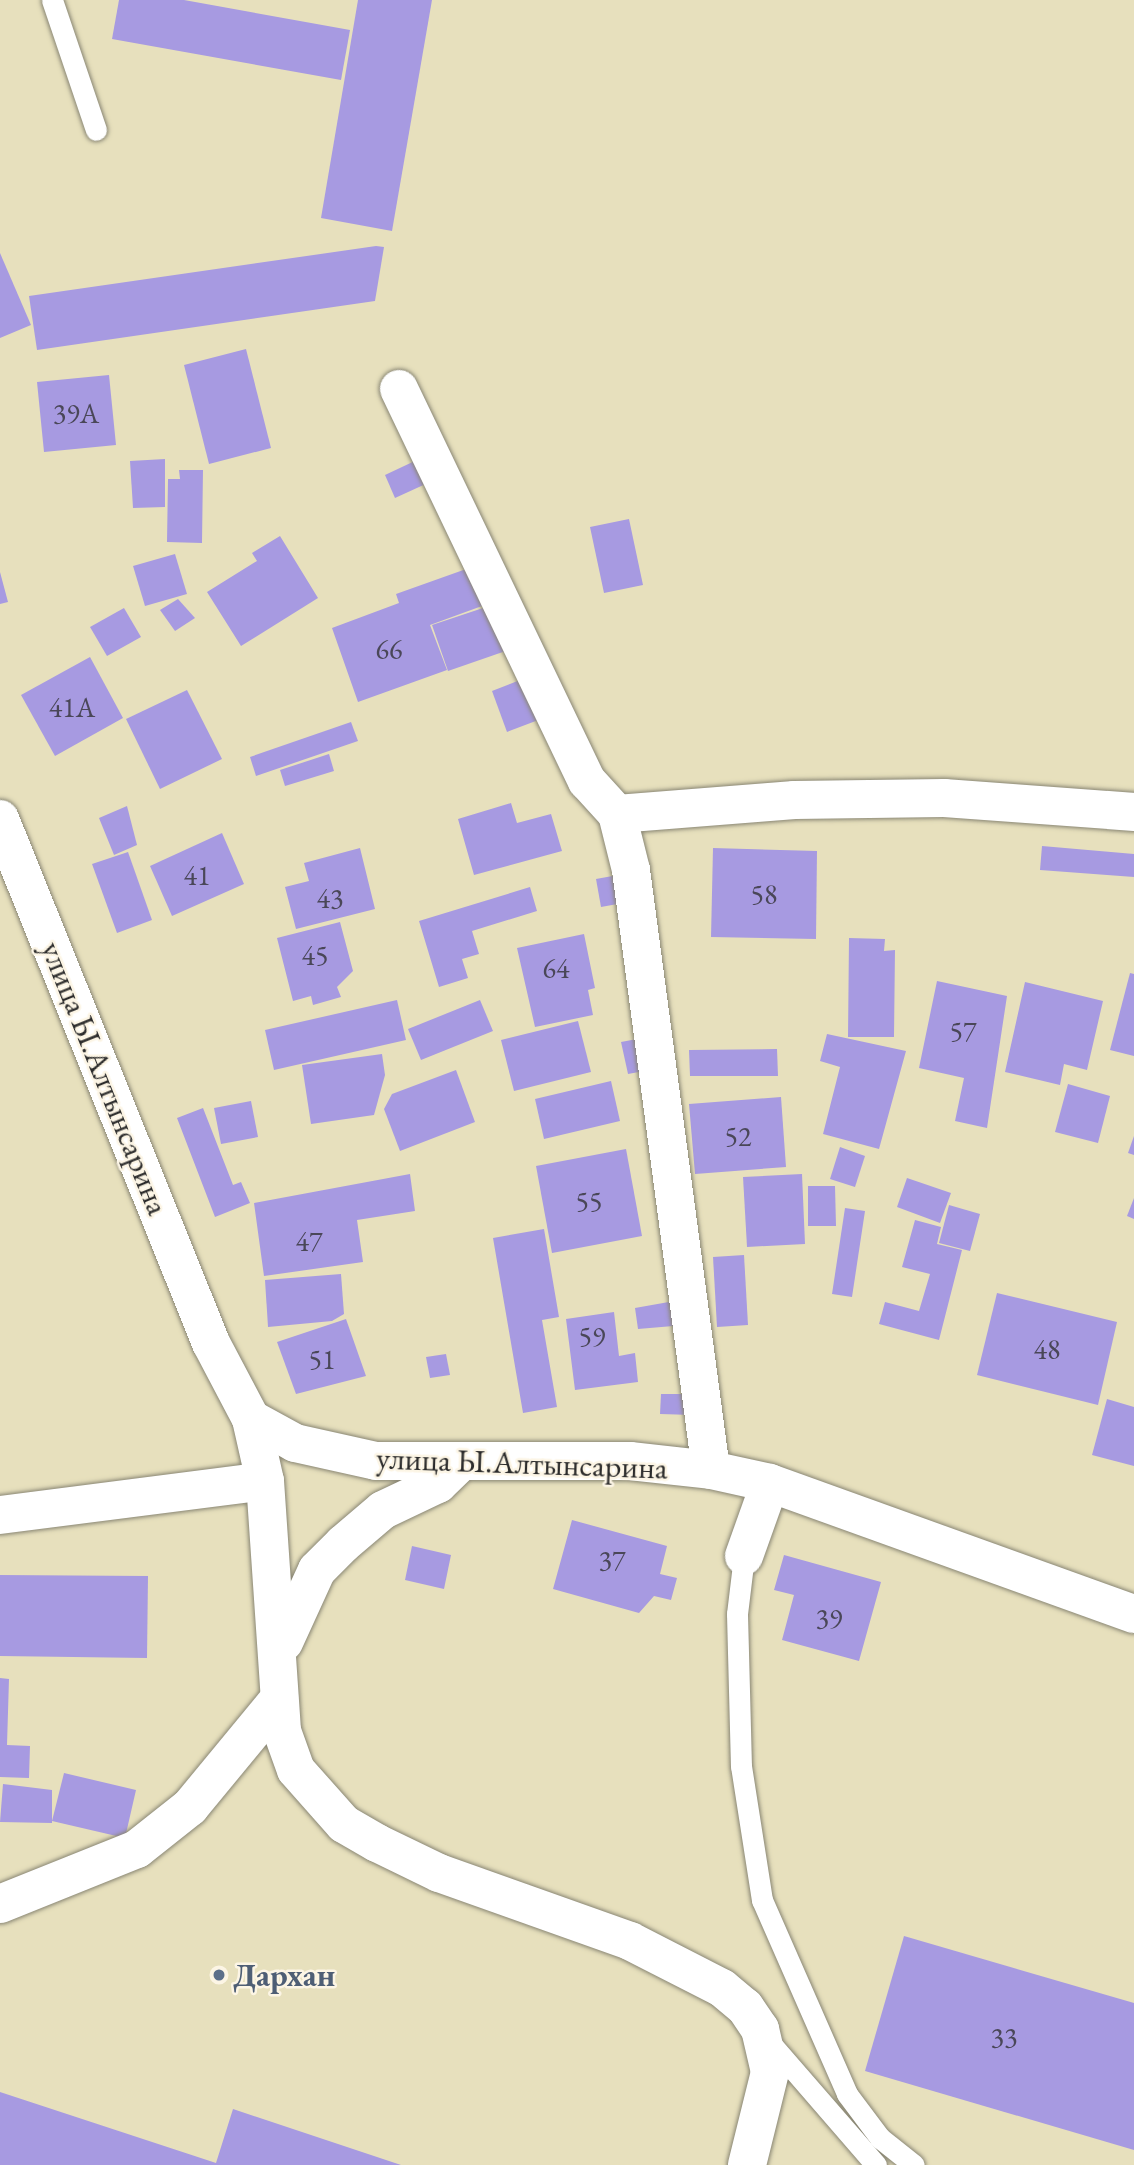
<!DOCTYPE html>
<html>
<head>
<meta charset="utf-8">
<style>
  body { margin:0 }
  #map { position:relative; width:1134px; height:2165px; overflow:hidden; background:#e7e0bd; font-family:"EB Garamond",serif }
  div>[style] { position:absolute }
  .building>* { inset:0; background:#a79ae1 }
  .roads { filter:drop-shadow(0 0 2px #898674) drop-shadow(0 0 2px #898674) }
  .service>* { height:21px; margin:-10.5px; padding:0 10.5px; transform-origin:10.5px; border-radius:10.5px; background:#fff }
  .minor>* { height:38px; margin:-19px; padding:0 19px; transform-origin:19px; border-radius:19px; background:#fff }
  .tertiary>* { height:38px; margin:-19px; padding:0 19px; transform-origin:19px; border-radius:19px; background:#fff }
  .dots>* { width:19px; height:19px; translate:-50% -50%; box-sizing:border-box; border:4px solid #fcf5e5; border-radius:50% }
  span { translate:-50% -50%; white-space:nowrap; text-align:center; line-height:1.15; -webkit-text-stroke:5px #fcf5e5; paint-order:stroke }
  .number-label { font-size:28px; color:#4a4758 }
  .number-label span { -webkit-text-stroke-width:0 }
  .street-label { font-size:32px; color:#2b2b2b }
  .service-label { font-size:32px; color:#4e5e75; font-weight:700 }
  .left { translate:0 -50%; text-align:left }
</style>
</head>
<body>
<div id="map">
  <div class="building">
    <div style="clip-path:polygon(119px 0,184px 0,350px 30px,341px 80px,112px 39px)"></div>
    <div style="clip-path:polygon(358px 0,432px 0,392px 231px,321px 218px)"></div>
    <div style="clip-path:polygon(376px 246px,384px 247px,375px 301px,37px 350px,29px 296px)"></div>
    <div style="clip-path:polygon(0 253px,31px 325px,0 338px)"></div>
    <div style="clip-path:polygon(246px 349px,271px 448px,209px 464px,184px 365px)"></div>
    <div style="clip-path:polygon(109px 375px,116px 445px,44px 452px,37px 382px)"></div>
    <div style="clip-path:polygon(165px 459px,165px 507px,133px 508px,130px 461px)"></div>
    <div style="clip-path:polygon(419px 459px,430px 482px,395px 498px,385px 475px)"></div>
    <div style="clip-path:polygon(179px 470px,203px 470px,202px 543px,167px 542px,168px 479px,180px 479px)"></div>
    <div style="clip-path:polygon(629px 519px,643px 585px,604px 593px,590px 527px)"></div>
    <div style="clip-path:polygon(280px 536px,318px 598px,241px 646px,207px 592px,257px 561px,252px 553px)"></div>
    <div style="clip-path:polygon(175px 554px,187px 594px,145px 606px,133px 566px)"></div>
    <div style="clip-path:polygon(469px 568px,482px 606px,430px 625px,447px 670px,358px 702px,332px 628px,399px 603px,396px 594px)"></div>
    <div style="clip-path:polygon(0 572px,8px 602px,0 604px)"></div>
    <div style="clip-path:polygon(178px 599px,195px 618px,175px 631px,160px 610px)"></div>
    <div style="clip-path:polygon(498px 603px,514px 648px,448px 671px,432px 625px)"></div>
    <div style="clip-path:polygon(124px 608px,141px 637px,107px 656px,90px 627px)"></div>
    <div style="clip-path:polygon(90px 657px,123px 718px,55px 756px,21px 695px)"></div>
    <div style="clip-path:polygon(525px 678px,541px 719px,507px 732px,492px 691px)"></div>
    <div style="clip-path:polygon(187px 690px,222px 759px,160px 789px,126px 719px)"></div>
    <div style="clip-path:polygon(351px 722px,358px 741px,256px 776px,250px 757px)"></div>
    <div style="clip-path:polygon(329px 754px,334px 771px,285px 786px,280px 770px)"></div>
    <div style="clip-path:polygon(511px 803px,517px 823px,551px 814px,562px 851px,474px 875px,458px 819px)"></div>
    <div style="clip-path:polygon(127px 806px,137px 845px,114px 855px,99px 818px)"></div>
    <div style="clip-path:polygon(222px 833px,244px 884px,172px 916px,150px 866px)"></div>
    <div style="clip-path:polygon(1042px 846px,1134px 854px,1134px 877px,1040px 870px)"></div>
    <div style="clip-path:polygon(360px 848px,375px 909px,296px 929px,285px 887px,309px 881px,304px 863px)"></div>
    <div style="clip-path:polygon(713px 848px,817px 851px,816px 939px,711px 937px)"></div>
    <div style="clip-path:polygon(128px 852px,152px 920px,117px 933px,92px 864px)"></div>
    <div style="clip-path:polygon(618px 875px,623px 903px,601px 907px,596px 879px)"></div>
    <div style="clip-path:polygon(530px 887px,537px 911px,472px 931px,479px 954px,462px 959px,468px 978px,439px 987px,419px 921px)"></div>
    <div style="clip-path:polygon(340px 922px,353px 971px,337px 987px,341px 997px,313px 1005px,311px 996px,293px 1001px,277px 938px)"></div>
    <div style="clip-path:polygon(584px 934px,595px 988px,588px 990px,593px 1015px,535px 1027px,517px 948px)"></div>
    <div style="clip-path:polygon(849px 938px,885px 939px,884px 951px,895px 950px,894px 1037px,848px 1037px)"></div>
    <div style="clip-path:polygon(1130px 973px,1134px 974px,1134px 1056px,1110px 1050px)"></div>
    <div style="clip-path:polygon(937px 981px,1007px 996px,987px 1128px,955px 1121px,964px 1078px,919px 1068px)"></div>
    <div style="clip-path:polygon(1025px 982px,1103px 1001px,1087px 1070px,1064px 1064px,1060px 1085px,1005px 1072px)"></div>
    <div style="clip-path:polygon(397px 1000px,406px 1040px,274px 1070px,265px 1030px)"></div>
    <div style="clip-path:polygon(480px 1000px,493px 1031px,421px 1060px,408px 1029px)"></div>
    <div style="clip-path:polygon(578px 1021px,591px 1072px,514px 1091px,501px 1040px)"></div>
    <div style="clip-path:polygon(827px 1034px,906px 1051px,879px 1149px,823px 1134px,840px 1067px,820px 1061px)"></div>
    <div style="clip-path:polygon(637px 1039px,644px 1071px,628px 1074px,621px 1042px)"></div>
    <div style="clip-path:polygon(777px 1049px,778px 1076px,690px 1076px,689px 1050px)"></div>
    <div style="clip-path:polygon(382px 1054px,385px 1075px,374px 1115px,311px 1124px,302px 1065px)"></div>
    <div style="clip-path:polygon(456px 1070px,475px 1122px,400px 1151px,384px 1109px,392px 1094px)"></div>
    <div style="clip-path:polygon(611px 1081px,620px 1121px,544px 1139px,535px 1099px)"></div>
    <div style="clip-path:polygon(1068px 1084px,1110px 1096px,1098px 1143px,1055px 1132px)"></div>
    <div style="clip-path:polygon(781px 1097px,786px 1167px,695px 1174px,689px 1104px)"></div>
    <div style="clip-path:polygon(251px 1101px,258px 1137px,221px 1144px,214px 1108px)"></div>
    <div style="clip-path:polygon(203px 1108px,233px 1185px,241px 1182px,250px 1203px,215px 1217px,177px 1118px)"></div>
    <div style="clip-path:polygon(1134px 1136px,1134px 1155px,1128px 1153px)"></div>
    <div style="clip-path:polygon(840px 1147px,865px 1156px,855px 1187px,830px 1179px)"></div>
    <div style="clip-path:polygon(626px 1149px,642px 1236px,552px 1253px,536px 1166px)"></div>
    <div style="clip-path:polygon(410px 1174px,415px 1211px,357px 1220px,363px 1262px,264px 1276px,254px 1203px)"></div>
    <div style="clip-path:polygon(802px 1174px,805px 1244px,747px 1247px,743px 1177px)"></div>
    <div style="clip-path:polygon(907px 1178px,951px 1193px,940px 1223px,897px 1207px)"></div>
    <div style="clip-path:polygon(808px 1186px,835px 1186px,836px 1226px,808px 1226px)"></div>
    <div style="clip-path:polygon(1134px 1198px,1134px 1219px,1127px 1216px)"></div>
    <div style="clip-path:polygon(949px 1205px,980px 1214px,970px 1251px,939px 1243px)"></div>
    <div style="clip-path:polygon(845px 1208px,865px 1211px,852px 1297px,832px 1294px)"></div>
    <div style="clip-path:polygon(915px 1220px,941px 1227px,937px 1244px,962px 1250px,939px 1340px,879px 1324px,885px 1302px,919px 1311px,930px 1274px,902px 1267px)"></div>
    <div style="clip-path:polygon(544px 1229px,559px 1317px,542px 1320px,557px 1407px,523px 1413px,493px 1238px)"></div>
    <div style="clip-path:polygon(744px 1255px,748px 1325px,717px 1327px,713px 1257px)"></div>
    <div style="clip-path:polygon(341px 1274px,344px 1314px,332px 1321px,268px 1327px,265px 1280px)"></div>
    <div style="clip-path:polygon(997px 1293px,1117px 1322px,1098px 1405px,977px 1375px)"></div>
    <div style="clip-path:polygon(680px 1300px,685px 1325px,638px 1329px,635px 1308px)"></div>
    <div style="clip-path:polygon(614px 1312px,619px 1356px,635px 1353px,638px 1382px,575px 1390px,566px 1319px)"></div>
    <div style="clip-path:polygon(346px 1319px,366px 1376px,296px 1394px,277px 1342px)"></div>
    <div style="clip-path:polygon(446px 1354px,450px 1375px,430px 1378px,426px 1357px)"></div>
    <div style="clip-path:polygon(661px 1394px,693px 1394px,693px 1415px,660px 1414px)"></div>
    <div style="clip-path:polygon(1107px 1399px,1134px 1407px,1134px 1466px,1092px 1455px)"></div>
    <div style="clip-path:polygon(572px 1520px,667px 1546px,660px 1574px,677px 1578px,671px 1600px,654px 1596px,639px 1613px,553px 1589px)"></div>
    <div style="clip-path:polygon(412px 1546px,451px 1555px,444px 1589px,405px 1580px)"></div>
    <div style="clip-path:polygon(784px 1555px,881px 1582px,859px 1661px,782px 1640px,794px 1595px,774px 1590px)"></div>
    <div style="clip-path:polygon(0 1575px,148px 1576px,147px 1658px,0 1656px)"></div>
    <div style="clip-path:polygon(0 1678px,9px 1679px,7px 1745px,30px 1746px,29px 1778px,0 1777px)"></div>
    <div style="clip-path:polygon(64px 1773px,136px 1790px,125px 1838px,52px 1821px)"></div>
    <div style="clip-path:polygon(3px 1784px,52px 1790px,52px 1823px,0 1822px)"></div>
    <div style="clip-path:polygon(904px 1936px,1134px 2003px,1134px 2150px,865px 2071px)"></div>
    <div style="clip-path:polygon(0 2092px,216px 2163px,233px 2109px,401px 2165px,0 2165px)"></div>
  </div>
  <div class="roads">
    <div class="service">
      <div style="left:52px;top:0;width:137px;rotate:71.3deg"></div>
      <div style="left:744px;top:1556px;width:58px;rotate:96.9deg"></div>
      <div style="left:737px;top:1614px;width:152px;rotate:88.5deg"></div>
      <div style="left:741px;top:1766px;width:136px;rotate:81.1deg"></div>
      <div style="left:762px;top:1900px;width:212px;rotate:66.3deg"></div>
      <div style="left:847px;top:2094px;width:55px;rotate:53.1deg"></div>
      <div style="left:880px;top:2138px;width:43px;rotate:38.5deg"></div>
      <div style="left:772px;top:2045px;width:159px;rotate:49.1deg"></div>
    </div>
    <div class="minor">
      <div style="left:399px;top:389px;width:435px;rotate:64.4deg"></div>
      <div style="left:587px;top:781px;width:45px;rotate:47.7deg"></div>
      <div style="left:617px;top:814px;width:58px;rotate:76deg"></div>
      <div style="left:631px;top:870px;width:605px;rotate:82.41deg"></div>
      <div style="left:617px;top:814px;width:178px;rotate:-4.5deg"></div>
      <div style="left:794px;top:800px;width:150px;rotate:-0.8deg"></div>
      <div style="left:944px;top:798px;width:191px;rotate:4.2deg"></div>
      <div style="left:251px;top:1419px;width:64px;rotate:77.3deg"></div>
      <div style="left:265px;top:1481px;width:251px;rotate:86.1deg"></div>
      <div style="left:282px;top:1731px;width:41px;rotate:70.3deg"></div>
      <div style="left:296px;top:1770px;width:72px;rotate:48.4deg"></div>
      <div style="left:344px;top:1824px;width:38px;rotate:30deg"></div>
      <div style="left:377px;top:1843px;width:69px;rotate:25.8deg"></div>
      <div style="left:439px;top:1873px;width:203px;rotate:19.6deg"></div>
      <div style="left:630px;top:1941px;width:103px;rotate:27.1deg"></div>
      <div style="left:722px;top:1988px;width:30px;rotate:40deg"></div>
      <div style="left:745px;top:2007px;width:27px;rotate:56deg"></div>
      <div style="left:760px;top:2029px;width:44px;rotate:76.9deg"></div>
      <div style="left:770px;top:2072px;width:96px;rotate:103.9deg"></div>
      <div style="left:0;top:1515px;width:267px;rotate:-7.3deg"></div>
      <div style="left:744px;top:1556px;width:77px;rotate:-70.4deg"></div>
      <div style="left:284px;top:1642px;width:79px;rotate:-65.4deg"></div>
      <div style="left:317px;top:1570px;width:37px;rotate:-45deg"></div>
      <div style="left:343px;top:1544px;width:52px;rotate:-40.4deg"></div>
      <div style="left:383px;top:1510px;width:61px;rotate:-25.3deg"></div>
      <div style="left:438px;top:1484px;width:28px;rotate:-44deg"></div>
      <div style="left:0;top:1904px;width:148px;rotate:-21.9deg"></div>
      <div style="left:137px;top:1849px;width:68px;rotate:-38.4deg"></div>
      <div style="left:190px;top:1807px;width:140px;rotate:-50.5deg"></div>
    </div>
    <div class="tertiary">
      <div style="left:0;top:819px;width:565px;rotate:68.07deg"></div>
      <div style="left:211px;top:1343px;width:86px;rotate:62.2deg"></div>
      <div style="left:251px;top:1419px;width:50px;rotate:28.6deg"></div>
      <div style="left:295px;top:1443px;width:83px;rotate:12.5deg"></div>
      <div style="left:376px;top:1461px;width:254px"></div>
      <div style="left:630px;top:1461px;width:81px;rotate:6.3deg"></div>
      <div style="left:711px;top:1470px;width:60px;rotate:12.4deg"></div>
      <div style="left:770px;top:1483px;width:387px;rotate:19.8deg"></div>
    </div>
  </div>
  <div class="dots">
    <div style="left:219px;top:1975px;background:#5c6f8a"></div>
  </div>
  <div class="number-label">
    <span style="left:76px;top:413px">39А</span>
    <span style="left:389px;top:649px">66</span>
    <span style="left:72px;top:707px">41А</span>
    <span style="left:197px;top:875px">41</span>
    <span style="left:764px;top:894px">58</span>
    <span style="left:330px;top:898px">43</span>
    <span style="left:315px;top:955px">45</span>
    <span style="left:556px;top:968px">64</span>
    <span style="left:963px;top:1031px">57</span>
    <span style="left:738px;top:1136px">52</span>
    <span style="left:589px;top:1201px">55</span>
    <span style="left:309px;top:1241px">47</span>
    <span style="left:592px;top:1336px">59</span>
    <span style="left:1047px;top:1349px">48</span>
    <span style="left:322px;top:1359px">51</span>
    <span style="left:612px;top:1560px">37</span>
    <span style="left:829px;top:1618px">39</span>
    <span style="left:1004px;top:2037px">33</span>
  </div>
  <div class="street-label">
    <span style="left:105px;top:1078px;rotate:68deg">улица Ы.Алтынсарина</span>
    <span style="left:522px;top:1463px;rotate:2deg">улица Ы.Алтынсарина</span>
  </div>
  <div class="service-label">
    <span class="left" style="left:233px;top:1975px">Дархан</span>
  </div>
</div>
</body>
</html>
